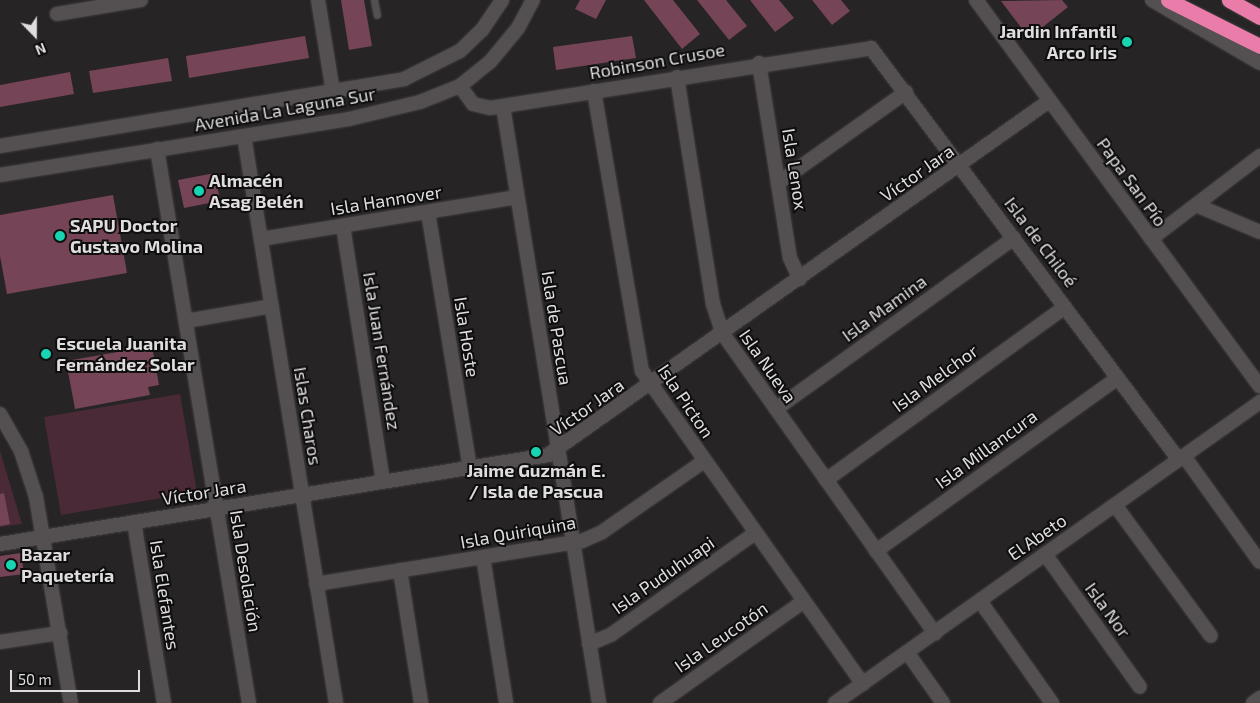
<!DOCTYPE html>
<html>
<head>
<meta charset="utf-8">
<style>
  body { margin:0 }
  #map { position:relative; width:1260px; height:703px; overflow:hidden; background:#272425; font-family:"Exo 2",sans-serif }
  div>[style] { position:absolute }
  .green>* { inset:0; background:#492a36 }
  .building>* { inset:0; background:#754457 }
  .roads { filter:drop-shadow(0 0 1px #423f40) drop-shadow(0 0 1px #423f40) }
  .service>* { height:7px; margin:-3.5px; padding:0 3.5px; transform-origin:3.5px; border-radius:3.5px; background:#545051 }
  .minor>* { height:14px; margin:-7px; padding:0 7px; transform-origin:7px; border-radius:7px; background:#545051 }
  .tertiary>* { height:14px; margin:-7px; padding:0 7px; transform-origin:7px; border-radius:7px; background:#545051 }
  .secondary>* { height:14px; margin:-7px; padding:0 7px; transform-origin:7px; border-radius:7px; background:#545051 }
  .motorway>* { height:15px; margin:-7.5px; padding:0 7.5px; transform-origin:7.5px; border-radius:7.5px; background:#ea7ca9 }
  .dots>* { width:14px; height:14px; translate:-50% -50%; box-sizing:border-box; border:2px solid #0f0e0e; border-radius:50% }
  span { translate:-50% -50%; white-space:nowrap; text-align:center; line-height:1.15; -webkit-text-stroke:4px #0f0e0e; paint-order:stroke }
  .poi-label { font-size:18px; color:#dfdddd; font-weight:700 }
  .right { translate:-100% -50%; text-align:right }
  .left { translate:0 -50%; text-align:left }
  .street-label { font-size:18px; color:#dfdddd }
  .north { position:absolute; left:10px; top:10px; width:50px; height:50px; -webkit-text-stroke:4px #0f0e0e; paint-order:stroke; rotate:158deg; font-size:14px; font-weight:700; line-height:20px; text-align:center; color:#dfdddd }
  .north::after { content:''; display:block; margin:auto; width:18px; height:22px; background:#dfdddd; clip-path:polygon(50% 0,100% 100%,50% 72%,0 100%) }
  .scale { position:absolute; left:10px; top:670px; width:130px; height:22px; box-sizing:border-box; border:2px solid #dfdddd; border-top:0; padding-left:6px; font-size:15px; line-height:18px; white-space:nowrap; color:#dfdddd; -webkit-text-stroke:4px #0f0e0e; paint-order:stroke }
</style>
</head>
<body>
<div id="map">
  <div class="green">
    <div style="clip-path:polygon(180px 394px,197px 492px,61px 515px,44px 417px)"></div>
    <div style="clip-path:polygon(0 451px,22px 524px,0 527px)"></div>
  </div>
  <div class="building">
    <div style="clip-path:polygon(341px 0,364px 0,372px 46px,349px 50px)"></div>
    <div style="clip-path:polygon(580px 0,606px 0,596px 19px,575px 9px)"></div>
    <div style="clip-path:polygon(644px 0,673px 0,700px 34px,682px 49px)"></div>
    <div style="clip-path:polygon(697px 0,726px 0,747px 26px,729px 40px)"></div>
    <div style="clip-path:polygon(750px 0,779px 0,794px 18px,775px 32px)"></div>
    <div style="clip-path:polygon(812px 0,841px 0,850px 11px,832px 25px)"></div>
    <div style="clip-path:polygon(1062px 0,1068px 7px,1029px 38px,1001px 1px)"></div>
    <div style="clip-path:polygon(305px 36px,309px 58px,189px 78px,186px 56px)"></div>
    <div style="clip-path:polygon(632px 36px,636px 58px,556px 70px,553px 47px)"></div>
    <div style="clip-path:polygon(168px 58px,172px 81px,93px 93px,89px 71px)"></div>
    <div style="clip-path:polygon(70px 72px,74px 94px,0 107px,0 85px)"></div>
    <div style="clip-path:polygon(215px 173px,220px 201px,184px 208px,178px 180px)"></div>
    <div style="clip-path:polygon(113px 195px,127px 273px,7px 294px,0 256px,0 215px)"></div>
    <div style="clip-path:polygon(152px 346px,159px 385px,148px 387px,150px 395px,75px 409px,66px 361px)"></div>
    <div style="clip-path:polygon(4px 493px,10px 524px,0 526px,0 494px)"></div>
    <div style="clip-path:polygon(21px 553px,24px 574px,0 577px,0 556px)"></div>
  </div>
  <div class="roads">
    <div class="service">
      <div style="left:374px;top:0;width:15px;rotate:79deg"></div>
    </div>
    <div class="minor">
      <div style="left:318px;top:0;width:93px;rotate:80.7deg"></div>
      <div style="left:976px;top:0;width:479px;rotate:53.7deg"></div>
      <div style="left:57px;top:14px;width:85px;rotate:-9.5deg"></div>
      <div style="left:759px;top:63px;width:197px;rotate:81deg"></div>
      <div style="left:790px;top:258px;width:23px;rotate:65deg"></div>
      <div style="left:677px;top:77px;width:230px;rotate:81deg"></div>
      <div style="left:713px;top:304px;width:32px;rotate:72deg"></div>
      <div style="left:723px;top:334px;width:367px;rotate:54.7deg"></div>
      <div style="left:460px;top:86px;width:22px;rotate:54deg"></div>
      <div style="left:473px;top:104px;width:17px;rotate:13deg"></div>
      <div style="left:490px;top:108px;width:386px;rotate:-8.9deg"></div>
      <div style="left:871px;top:48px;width:514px;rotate:53.22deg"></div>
      <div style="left:594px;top:91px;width:284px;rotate:80.3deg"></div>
      <div style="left:642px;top:371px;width:383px;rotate:54.8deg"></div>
      <div style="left:503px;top:106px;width:605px;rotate:80.86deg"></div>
      <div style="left:244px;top:136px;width:574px;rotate:80.78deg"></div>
      <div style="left:157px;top:149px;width:562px;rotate:80.57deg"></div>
      <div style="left:778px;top:183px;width:157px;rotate:-35.4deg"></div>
      <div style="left:1196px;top:205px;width:69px;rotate:22.9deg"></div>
      <div style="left:428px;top:212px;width:259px;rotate:80.7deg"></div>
      <div style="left:343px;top:226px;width:259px;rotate:81.1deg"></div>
      <div style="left:261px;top:239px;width:259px;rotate:-9.3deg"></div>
      <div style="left:1151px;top:239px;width:137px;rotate:-37.3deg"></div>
      <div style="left:186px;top:321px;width:87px;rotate:-9.9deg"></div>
      <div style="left:776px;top:409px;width:293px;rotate:-35.7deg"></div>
      <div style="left:1184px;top:456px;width:130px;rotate:54.4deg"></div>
      <div style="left:826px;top:480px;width:295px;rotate:-35.9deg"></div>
      <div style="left:1115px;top:505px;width:162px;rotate:53.8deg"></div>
      <div style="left:134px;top:522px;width:183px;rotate:80.6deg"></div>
      <div style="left:0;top:544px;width:555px;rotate:-9.22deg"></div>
      <div style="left:548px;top:455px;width:613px;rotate:-35.24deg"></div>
      <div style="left:876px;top:551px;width:297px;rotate:-35.6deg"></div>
      <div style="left:1045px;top:554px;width:163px;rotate:54.5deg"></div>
      <div style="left:483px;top:557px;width:148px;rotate:81deg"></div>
      <div style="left:400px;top:570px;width:135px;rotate:81deg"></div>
      <div style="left:316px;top:584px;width:269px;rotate:-9.2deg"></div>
      <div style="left:582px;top:541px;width:22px;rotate:-24deg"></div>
      <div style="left:602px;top:532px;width:124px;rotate:-34.8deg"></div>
      <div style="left:980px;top:601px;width:125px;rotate:54.8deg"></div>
      <div style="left:0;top:642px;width:61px;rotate:-8.5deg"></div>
      <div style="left:589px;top:644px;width:25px;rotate:-23deg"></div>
      <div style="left:612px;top:634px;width:175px;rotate:-35.2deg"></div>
      <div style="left:907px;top:652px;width:62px;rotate:54.8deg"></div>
      <div style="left:660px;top:703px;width:176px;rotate:-35.3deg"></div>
      <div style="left:835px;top:703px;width:521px;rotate:-35.31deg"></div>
      <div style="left:1253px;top:703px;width:9px;rotate:-36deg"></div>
    </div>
    <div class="tertiary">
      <div style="left:0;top:146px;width:410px;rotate:-9.4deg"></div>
      <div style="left:404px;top:79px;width:63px;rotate:-26.6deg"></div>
      <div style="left:460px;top:51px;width:30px;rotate:-44deg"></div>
      <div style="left:482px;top:30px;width:36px;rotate:-56deg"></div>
      <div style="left:0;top:175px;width:353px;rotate:-9.1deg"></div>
      <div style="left:349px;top:119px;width:73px;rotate:-13.5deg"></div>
      <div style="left:420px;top:102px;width:43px;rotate:-21.8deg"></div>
      <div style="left:460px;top:86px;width:38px;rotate:-39deg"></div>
      <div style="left:490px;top:62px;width:44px;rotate:-50.5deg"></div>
      <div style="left:518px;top:28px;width:32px;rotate:-62deg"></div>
      <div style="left:0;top:414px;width:43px;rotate:60.4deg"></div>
      <div style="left:21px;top:451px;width:48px;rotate:71.9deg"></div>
      <div style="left:36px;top:497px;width:209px;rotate:80.4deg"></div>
    </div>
    <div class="secondary">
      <div style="left:1152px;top:0;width:125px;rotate:30.3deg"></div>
    </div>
    <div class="motorway">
      <div style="left:1168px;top:0;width:103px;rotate:26.6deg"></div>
      <div style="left:1229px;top:0;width:35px;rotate:29deg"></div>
    </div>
  </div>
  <div class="dots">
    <div style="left:1127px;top:42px;background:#17d5b2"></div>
    <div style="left:199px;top:191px;background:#17d5b2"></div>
    <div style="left:60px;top:236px;background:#17d5b2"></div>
    <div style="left:46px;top:354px;background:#17d5b2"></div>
    <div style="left:536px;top:452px;background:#17d5b2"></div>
    <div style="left:11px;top:565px;background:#17d5b2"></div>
  </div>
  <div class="poi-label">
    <span class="right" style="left:1117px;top:42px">Jardin Infantil<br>Arco Iris</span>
    <span class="left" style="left:209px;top:191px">Almacén<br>Asag Belén</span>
    <span class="left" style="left:70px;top:236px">SAPU Doctor<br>Gustavo Molina</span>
    <span class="left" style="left:56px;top:354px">Escuela Juanita<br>Fernández Solar</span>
    <span style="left:536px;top:481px">Jaime Guzmán E.<br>/ Isla de Pascua</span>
    <span class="left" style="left:21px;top:565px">Bazar<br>Paquetería</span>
  </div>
  <div class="street-label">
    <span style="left:657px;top:61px;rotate:-10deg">Robinson Crusoe</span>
    <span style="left:285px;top:109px;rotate:-10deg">Avenida La Laguna Sur</span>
    <span style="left:795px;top:169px;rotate:81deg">Isla Lenox</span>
    <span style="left:917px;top:173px;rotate:-35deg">Víctor Jara</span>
    <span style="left:1132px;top:182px;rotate:54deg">Papa San Pío</span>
    <span style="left:386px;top:200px;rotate:-9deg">Isla Hannover</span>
    <span style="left:1041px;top:242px;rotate:53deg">Isla de Chiloé</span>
    <span style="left:884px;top:308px;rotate:-36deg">Isla Mamina</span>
    <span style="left:557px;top:328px;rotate:81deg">Isla de Pascua</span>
    <span style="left:467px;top:337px;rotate:81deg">Isla Hoste</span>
    <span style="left:382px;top:351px;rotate:81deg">Isla Juan Fernández</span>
    <span style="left:768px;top:366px;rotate:55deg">Isla Nueva</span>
    <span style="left:935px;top:378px;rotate:-36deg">Isla Melchor</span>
    <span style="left:686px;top:401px;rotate:56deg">Isla Picton</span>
    <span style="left:587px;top:407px;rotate:-35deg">Víctor Jara</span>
    <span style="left:308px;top:416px;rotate:81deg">Islas Charos</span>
    <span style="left:986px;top:449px;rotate:-36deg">Isla Millancura</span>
    <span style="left:204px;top:492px;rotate:-9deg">Víctor Jara</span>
    <span style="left:518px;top:532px;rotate:-10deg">Isla Quiriquina</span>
    <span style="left:1037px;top:537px;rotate:-35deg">El Abeto</span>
    <span style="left:246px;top:571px;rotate:81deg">Isla Desolación</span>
    <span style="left:663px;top:575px;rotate:-35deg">Isla Puduhuapi</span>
    <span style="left:165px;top:595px;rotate:81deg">Isla Elefantes</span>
    <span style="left:1108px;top:610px;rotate:54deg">Isla Nor</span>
    <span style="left:721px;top:637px;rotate:-35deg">Isla Leucotón</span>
  </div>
  <div class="north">N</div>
  <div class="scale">50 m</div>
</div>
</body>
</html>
